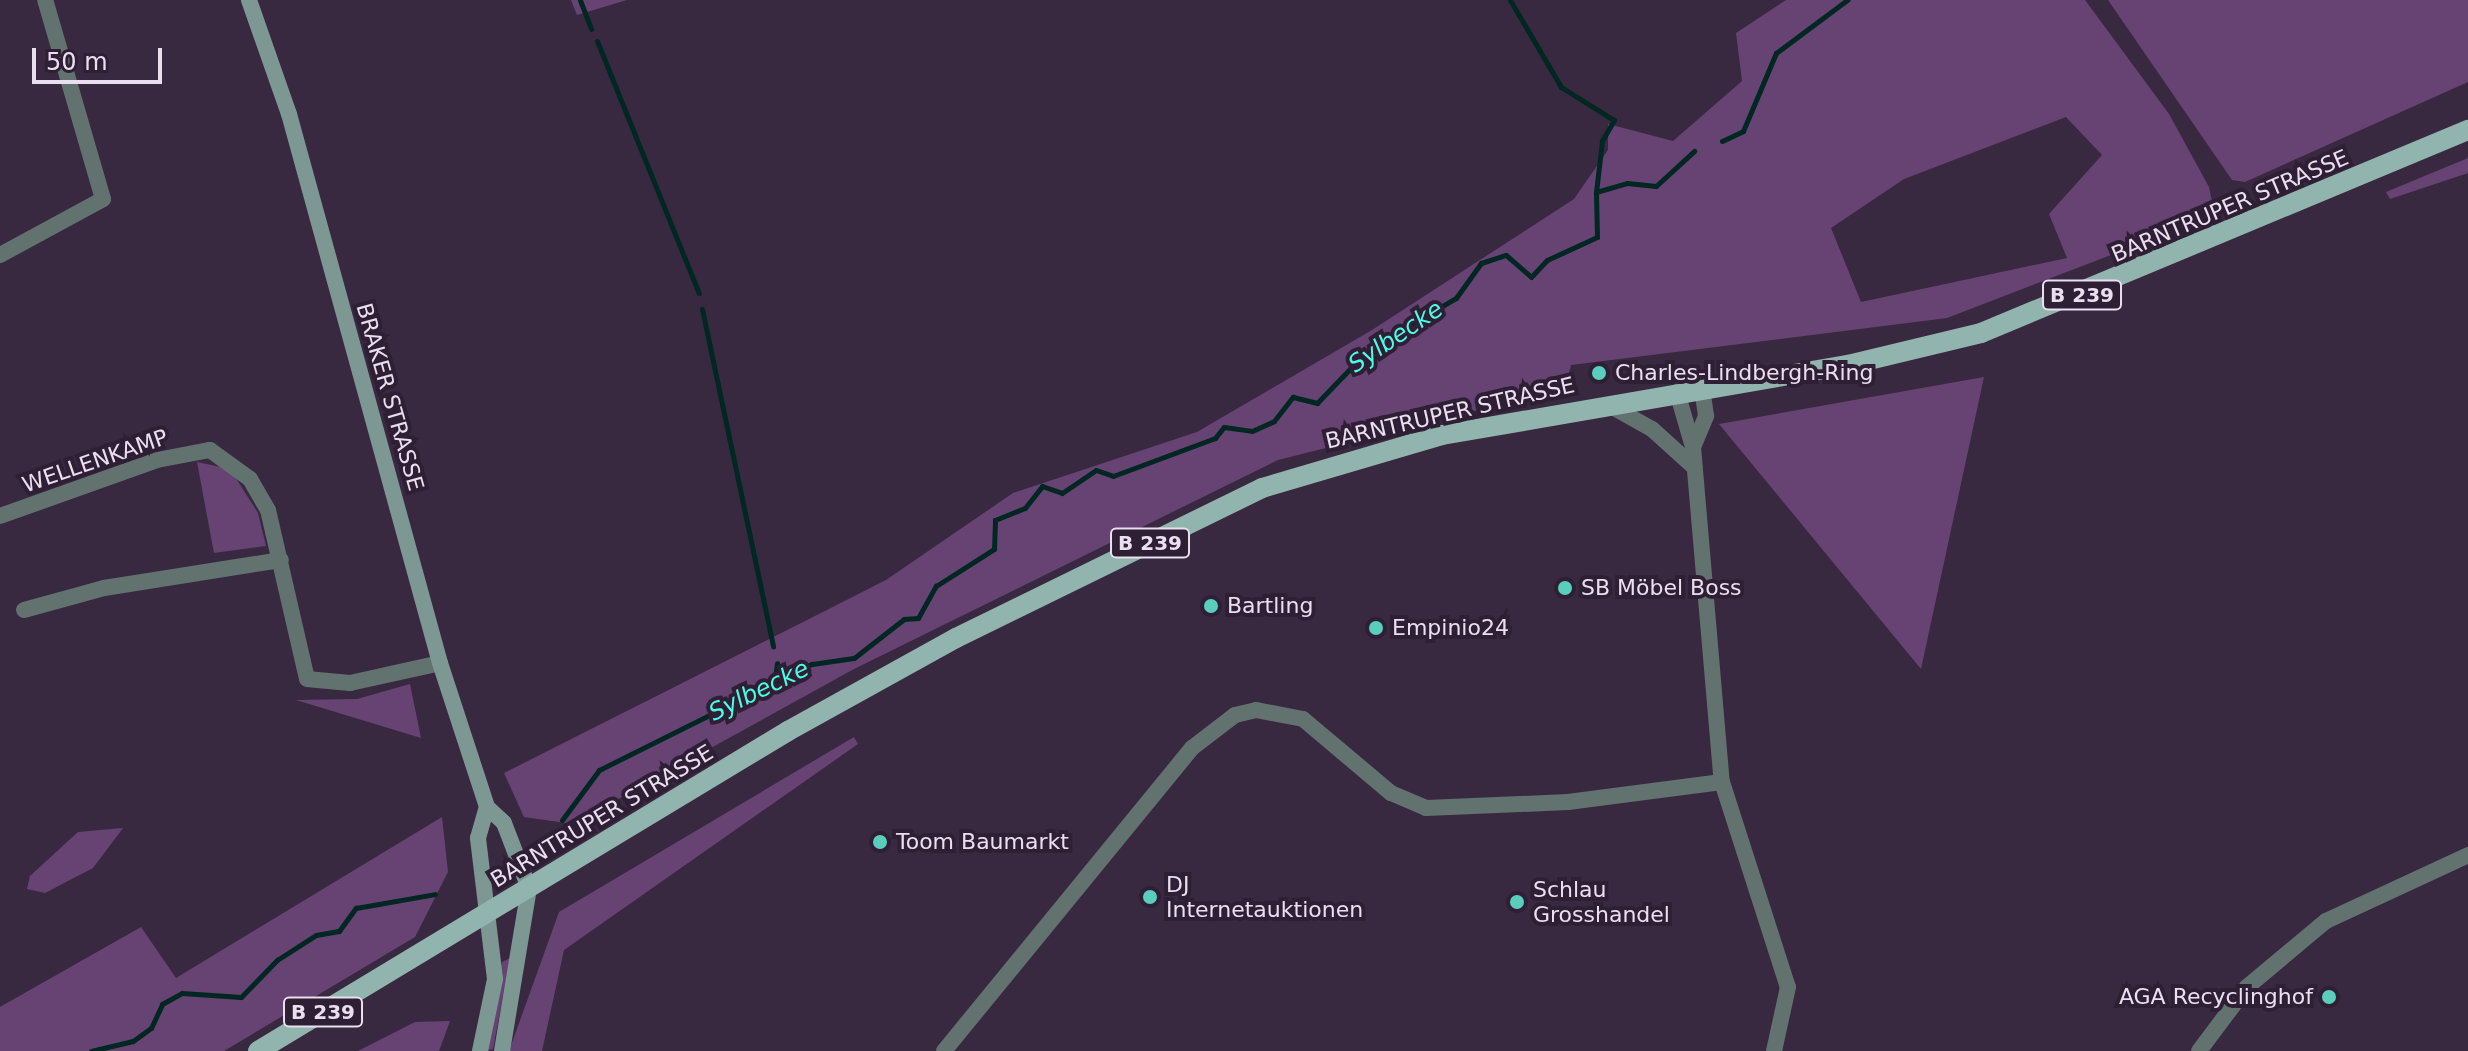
<!DOCTYPE html>
<html>
<head>
<meta charset="utf-8">
<style>
  body { margin:0 }
  #map { position:relative; width:2468px; height:1051px; overflow:hidden; background:#392940; font-family:"DejaVu Sans",sans-serif }
  div>[style] { position:absolute }
  .green>* { inset:0; background:#674374 }
  .stream>* { height:5px; margin:-2.5px; padding:0 2.5px; transform-origin:2.5px; border-radius:2.5px; background:#002722 }
  .street>* { height:16px; margin:-8px; padding:0 8px; transform-origin:8px; border-radius:8px; background:#62726f }
  .secondary>* { height:16px; margin:-8px; padding:0 8px; transform-origin:8px; border-radius:8px; background:#7d9893 }
  .primary>* { height:20px; margin:-10px; padding:0 10px; transform-origin:10px; border-radius:10px; background:#91b4ae }
  .dots>* { width:22px; height:22px; translate:-50% -50%; box-sizing:border-box; border:4px solid #2f1f35; border-radius:50% }
  span { translate:-50% -50%; white-space:nowrap; text-align:center; line-height:1.15; -webkit-text-stroke:8px #2f1f35; paint-order:stroke }
  .shield-label span { padding:2px 6px; background:#2f1f35; border:2px solid; border-radius:6px; -webkit-text-stroke-width:0 }
  .shield-label { font-size:20px; color:#eadfee; font-weight:700 }
  .street-label { font-size:22px; color:#eadfee }
  .poi-label { font-size:22px; color:#eadfee }
  .left { translate:0 -50%; text-align:left }
  .right { translate:-100% -50%; text-align:right }
  .water-label { font-size:24px; color:#4cfce5; font-style:italic }
  .scale { position:absolute; left:32px; top:48px; width:130px; height:36px; box-sizing:border-box; border:4px solid #eadfee; border-top:0; padding-left:10px; font-size:24px; line-height:28px; white-space:nowrap; color:#eadfee; -webkit-text-stroke:6px #2f1f35; paint-order:stroke }
</style>
</head>
<body>
<div id="map">
  <div class="green">
    <div style="clip-path:polygon(571px 0,627px 0,577px 15px)"></div>
    <div style="clip-path:polygon(evenodd,1786px 0,2085px 0,2169px 114px,2209px 187px,2215px 215px,1947px 318px,1571px 365px,1565px 388px,1278px 460px,854px 669px,573px 824px,524px 817px,504px 773px,886px 580px,1013px 493px,1197px 432px,1372px 330px,1574px 199px,1608px 150px,1608px 124px,1673px 141px,1742px 81px,1736px 33px,1786px 0,2066px 117px,2102px 155px,2049px 214px,2067px 258px,1861px 302px,1831px 228px,1904px 179px,2066px 117px)"></div>
    <div style="clip-path:polygon(2108px 0,2468px 0,2468px 82px,2245px 182px,2232px 180px)"></div>
    <div style="clip-path:polygon(2468px 158px,2468px 173px,2390px 199px,2386px 192px)"></div>
    <div style="clip-path:polygon(1984px 377px,1921px 669px,1719px 424px)"></div>
    <div style="clip-path:polygon(197px 462px,230px 469px,258px 513px,266px 546px,214px 553px)"></div>
    <div style="clip-path:polygon(410px 684px,421px 738px,296px 700px,357px 699px)"></div>
    <div style="clip-path:polygon(854px 737px,858px 744px,564px 950px,542px 1051px,509px 1051px,559px 912px)"></div>
    <div style="clip-path:polygon(442px 817px,448px 872px,415px 937px,224px 1051px,0 1051px,0 1007px,141px 927px,176px 978px)"></div>
    <div style="clip-path:polygon(123px 828px,93px 868px,45px 893px,27px 889px,30px 876px,78px 832px)"></div>
    <div style="clip-path:polygon(510px 958px,493px 1049px,486px 1051px,502px 962px)"></div>
    <div style="clip-path:polygon(450px 1021px,439px 1051px,358px 1051px,415px 1022px)"></div>
  </div>
  <div class="stream">
    <div style="left:580px;top:0;width:31px;rotate:69deg"></div>
    <div style="left:1510px;top:0;width:101px;rotate:59.6deg"></div>
    <div style="left:1561px;top:87px;width:62px;rotate:31.9deg"></div>
    <div style="left:1614px;top:120px;width:24px;rotate:120deg"></div>
    <div style="left:1602px;top:141px;width:51px;rotate:96.7deg"></div>
    <div style="left:597px;top:41px;width:272px;rotate:68deg"></div>
    <div style="left:1722px;top:141px;width:23px;rotate:-25deg"></div>
    <div style="left:1743px;top:131px;width:85px;rotate:-67.1deg"></div>
    <div style="left:1776px;top:53px;width:89px;rotate:-36.7deg"></div>
    <div style="left:702px;top:309px;width:345px;rotate:78.1deg"></div>
    <div style="left:774px;top:685px;width:22px;rotate:-82deg"></div>
    <div style="left:562px;top:820px;width:62px;rotate:-53.5deg"></div>
    <div style="left:599px;top:770px;width:238px;rotate:-26.5deg"></div>
    <div style="left:812px;top:664px;width:42px;rotate:-8.1deg"></div>
    <div style="left:854px;top:658px;width:63px;rotate:-38deg"></div>
    <div style="left:904px;top:619px;width:14px;rotate:-4deg"></div>
    <div style="left:918px;top:618px;width:37px;rotate:-61deg"></div>
    <div style="left:936px;top:586px;width:69px;rotate:-32.5deg"></div>
    <div style="left:994px;top:549px;width:29px;rotate:-88deg"></div>
    <div style="left:995px;top:520px;width:32px;rotate:-22deg"></div>
    <div style="left:1025px;top:508px;width:28px;rotate:-52deg"></div>
    <div style="left:1042px;top:486px;width:21px;rotate:19deg"></div>
    <div style="left:1062px;top:493px;width:41px;rotate:-34.1deg"></div>
    <div style="left:1096px;top:470px;width:18px;rotate:19deg"></div>
    <div style="left:1113px;top:476px;width:109px;rotate:-20.4deg"></div>
    <div style="left:1215px;top:438px;width:14px;rotate:-51deg"></div>
    <div style="left:1224px;top:427px;width:28px;rotate:8deg"></div>
    <div style="left:1252px;top:431px;width:24px;rotate:-24deg"></div>
    <div style="left:1274px;top:421px;width:31px;rotate:-52deg"></div>
    <div style="left:1293px;top:397px;width:25px;rotate:14deg"></div>
    <div style="left:1317px;top:403px;width:75px;rotate:-46.1deg"></div>
    <div style="left:1369px;top:349px;width:101px;rotate:-30.4deg"></div>
    <div style="left:1456px;top:298px;width:43px;rotate:-54.5deg"></div>
    <div style="left:1481px;top:263px;width:26px;rotate:-18deg"></div>
    <div style="left:1506px;top:255px;width:33px;rotate:41deg"></div>
    <div style="left:1531px;top:277px;width:23px;rotate:-47deg"></div>
    <div style="left:1547px;top:260px;width:55px;rotate:-24.7deg"></div>
    <div style="left:1597px;top:237px;width:45px;rotate:-91.3deg"></div>
    <div style="left:1596px;top:192px;width:32px;rotate:-16deg"></div>
    <div style="left:1627px;top:183px;width:29px;rotate:6deg"></div>
    <div style="left:1656px;top:186px;width:52px;rotate:-42.6deg"></div>
    <div style="left:91px;top:1051px;width:43px;rotate:-13.4deg"></div>
    <div style="left:133px;top:1041px;width:22px;rotate:-36deg"></div>
    <div style="left:151px;top:1028px;width:26px;rotate:-65deg"></div>
    <div style="left:162px;top:1004px;width:23px;rotate:-29deg"></div>
    <div style="left:182px;top:993px;width:59px;rotate:3.9deg"></div>
    <div style="left:241px;top:997px;width:52px;rotate:-45.8deg"></div>
    <div style="left:277px;top:960px;width:46px;rotate:-32.7deg"></div>
    <div style="left:316px;top:935px;width:23px;rotate:-10deg"></div>
    <div style="left:339px;top:931px;width:29px;rotate:-54deg"></div>
    <div style="left:356px;top:908px;width:80px;rotate:-10deg"></div>
  </div>
  <div class="street">
    <div style="left:0;top:255px;width:117px;rotate:-28.5deg"></div>
    <div style="left:103px;top:199px;width:207px;rotate:-106.2deg"></div>
    <div style="left:1677px;top:392px;width:57px;rotate:73.8deg"></div>
    <div style="left:1693px;top:447px;width:336px;rotate:85.1deg"></div>
    <div style="left:1722px;top:782px;width:215px;rotate:72.2deg"></div>
    <div style="left:1788px;top:987px;width:66px;rotate:102.3deg"></div>
    <div style="left:1609px;top:405px;width:49px;rotate:29.2deg"></div>
    <div style="left:1652px;top:429px;width:57px;rotate:42.1deg"></div>
    <div style="left:1693px;top:447px;width:34px;rotate:-67deg"></div>
    <div style="left:1706px;top:416px;width:28px;rotate:-98deg"></div>
    <div style="left:0;top:516px;width:167px;rotate:-19.6deg"></div>
    <div style="left:157px;top:460px;width:54px;rotate:-10.7deg"></div>
    <div style="left:210px;top:450px;width:49px;rotate:35.9deg"></div>
    <div style="left:250px;top:479px;width:36px;rotate:60deg"></div>
    <div style="left:268px;top:510px;width:173px;rotate:77deg"></div>
    <div style="left:307px;top:679px;width:43px;rotate:5.3deg"></div>
    <div style="left:350px;top:683px;width:92px;rotate:-12.5deg"></div>
    <div style="left:24px;top:610px;width:83px;rotate:-15.4deg"></div>
    <div style="left:104px;top:588px;width:179px;rotate:-9deg"></div>
    <div style="left:944px;top:1051px;width:392px;rotate:-50.7deg"></div>
    <div style="left:1192px;top:748px;width:54px;rotate:-37.5deg"></div>
    <div style="left:1235px;top:715px;width:22px;rotate:-13deg"></div>
    <div style="left:1256px;top:710px;width:48px;rotate:10.8deg"></div>
    <div style="left:1303px;top:719px;width:115px;rotate:40.1deg"></div>
    <div style="left:1391px;top:793px;width:38px;rotate:23deg"></div>
    <div style="left:1426px;top:808px;width:142px;rotate:-2.4deg"></div>
    <div style="left:1568px;top:802px;width:155px;rotate:-7.4deg"></div>
    <div style="left:2199px;top:1051px;width:80px;rotate:-53.1deg"></div>
    <div style="left:2247px;top:987px;width:103px;rotate:-39.9deg"></div>
    <div style="left:2326px;top:921px;width:157px;rotate:-24.9deg"></div>
  </div>
  <div class="secondary">
    <div style="left:249px;top:0;width:121px;rotate:70.7deg"></div>
    <div style="left:289px;top:114px;width:569px;rotate:74.62deg"></div>
    <div style="left:440px;top:663px;width:151px;rotate:71.9deg"></div>
    <div style="left:487px;top:807px;width:23px;rotate:43deg"></div>
    <div style="left:504px;top:823px;width:70px;rotate:69deg"></div>
    <div style="left:529px;top:888px;width:165px;rotate:99.4deg"></div>
    <div style="left:480px;top:1051px;width:74px;rotate:-78.2deg"></div>
    <div style="left:495px;top:979px;width:142px;rotate:-96.9deg"></div>
    <div style="left:478px;top:838px;width:32px;rotate:-74deg"></div>
  </div>
  <div class="primary">
    <div style="left:258px;top:1051px;width:619px;rotate:-31.12deg"></div>
    <div style="left:788px;top:731px;width:192px;rotate:-29deg"></div>
    <div style="left:956px;top:638px;width:341px;rotate:-26.1deg"></div>
    <div style="left:1262px;top:488px;width:188px;rotate:-16.4deg"></div>
    <div style="left:1442px;top:435px;width:412px;rotate:-9.8deg"></div>
    <div style="left:1848px;top:365px;width:137px;rotate:-13.5deg"></div>
    <div style="left:1981px;top:333px;width:528px;rotate:-22.63deg"></div>
  </div>
  <div class="dots">
    <div style="left:1599px;top:373px;background:#5acebd"></div>
    <div style="left:1565px;top:588px;background:#5acebd"></div>
    <div style="left:1211px;top:606px;background:#5acebd"></div>
    <div style="left:1376px;top:628px;background:#5acebd"></div>
    <div style="left:880px;top:842px;background:#5acebd"></div>
    <div style="left:1150px;top:897px;background:#5acebd"></div>
    <div style="left:1517px;top:902px;background:#5acebd"></div>
    <div style="left:2329px;top:997px;background:#5acebd"></div>
  </div>
  <div class="shield-label">
    <span style="left:2082px;top:295px">B 239</span>
    <span style="left:1150px;top:543px">B 239</span>
    <span style="left:323px;top:1012px">B 239</span>
  </div>
  <div class="street-label">
    <span style="left:2230px;top:206px;rotate:-23deg">BARNTRUPER STRASSE</span>
    <span style="left:390px;top:397px;rotate:74deg">BRAKER STRASSE</span>
    <span style="left:1450px;top:413px;rotate:-13deg">BARNTRUPER STRASSE</span>
    <span style="left:95px;top:461px;rotate:-19deg">WELLENKAMP</span>
    <span style="left:602px;top:816px;rotate:-31deg">BARNTRUPER STRASSE</span>
  </div>
  <div class="poi-label">
    <span class="left" style="left:1615px;top:373px">Charles-Lindbergh-Ring</span>
    <span class="left" style="left:1581px;top:588px">SB Möbel Boss</span>
    <span class="left" style="left:1227px;top:606px">Bartling</span>
    <span class="left" style="left:1392px;top:628px">Empinio24</span>
    <span class="left" style="left:896px;top:842px">Toom Baumarkt</span>
    <span class="left" style="left:1166px;top:897px">DJ<br>Internetauktionen</span>
    <span class="left" style="left:1533px;top:902px">Schlau<br>Grosshandel</span>
    <span class="right" style="left:2313px;top:997px">AGA Recyclinghof</span>
  </div>
  <div class="water-label">
    <span style="left:1396px;top:337px;rotate:-34deg">Sylbecke</span>
    <span style="left:759px;top:691px;rotate:-26deg">Sylbecke</span>
  </div>
  <div class="scale">50 m</div>
</div>
</body>
</html>
